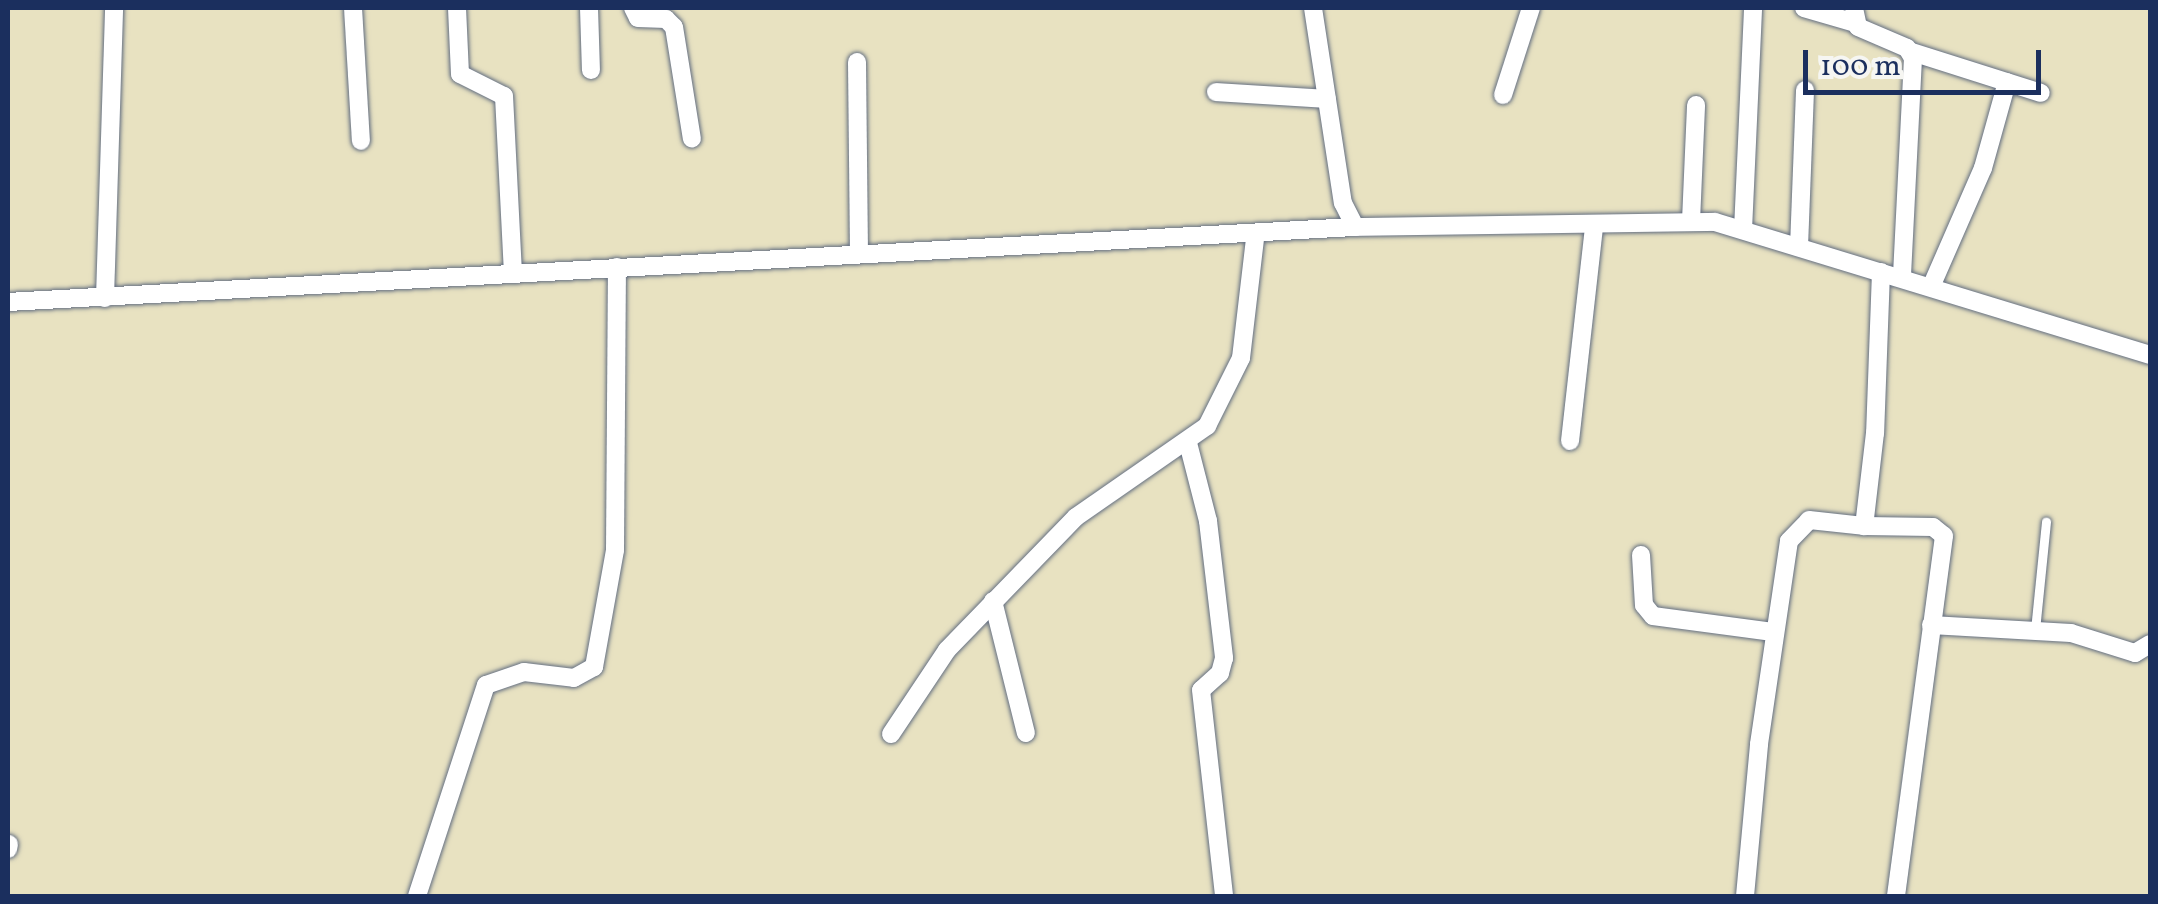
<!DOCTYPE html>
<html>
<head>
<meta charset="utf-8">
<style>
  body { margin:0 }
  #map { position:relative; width:2158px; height:904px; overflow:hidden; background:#e8e2c1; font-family:Vollkorn,serif }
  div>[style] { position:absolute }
  .roads { filter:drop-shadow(0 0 2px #636e81) drop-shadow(0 0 2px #636e81) }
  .lane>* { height:9px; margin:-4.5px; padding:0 4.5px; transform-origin:4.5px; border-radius:4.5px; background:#fff }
  .street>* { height:18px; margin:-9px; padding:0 9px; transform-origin:9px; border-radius:9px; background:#fff }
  span { translate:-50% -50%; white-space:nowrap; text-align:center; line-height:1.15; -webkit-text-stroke:8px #f6f6f2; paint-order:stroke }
  .frame { position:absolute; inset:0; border:10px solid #1b2f5e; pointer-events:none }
  .scale { position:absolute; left:1803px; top:50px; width:238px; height:45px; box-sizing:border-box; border:5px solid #1b2f5e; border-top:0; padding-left:12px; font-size:30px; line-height:35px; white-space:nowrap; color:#1b2f5e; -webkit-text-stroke:8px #f6f6f2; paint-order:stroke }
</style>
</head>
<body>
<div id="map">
  <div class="roads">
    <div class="lane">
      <div style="left:2035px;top:630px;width:109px;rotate:-84.2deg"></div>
    </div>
    <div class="street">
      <div style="left:353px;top:8px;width:133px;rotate:86.6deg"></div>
      <div style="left:457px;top:8px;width:66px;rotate:87.4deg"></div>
      <div style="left:460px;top:74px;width:49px;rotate:26.6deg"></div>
      <div style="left:504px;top:96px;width:177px;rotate:87.1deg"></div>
      <div style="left:589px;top:8px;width:62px;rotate:88.2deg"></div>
      <div style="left:633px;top:8px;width:11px;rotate:63deg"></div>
      <div style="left:638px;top:18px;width:28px;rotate:2deg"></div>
      <div style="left:666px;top:19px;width:11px;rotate:45deg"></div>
      <div style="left:674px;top:27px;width:113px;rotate:80.9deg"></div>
      <div style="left:1313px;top:8px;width:197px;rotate:81.3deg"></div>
      <div style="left:1343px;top:203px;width:27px;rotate:63deg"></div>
      <div style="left:1355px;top:227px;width:360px;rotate:-0.8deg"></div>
      <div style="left:1715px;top:222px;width:455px;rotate:17deg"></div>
      <div style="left:1804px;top:8px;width:53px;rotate:16.4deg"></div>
      <div style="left:1854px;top:8px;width:19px;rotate:78deg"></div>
      <div style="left:1858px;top:27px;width:53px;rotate:23.2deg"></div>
      <div style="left:1907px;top:48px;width:12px;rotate:59deg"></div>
      <div style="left:1913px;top:58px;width:220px;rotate:92.9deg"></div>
      <div style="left:1912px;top:52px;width:135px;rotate:17.6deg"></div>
      <div style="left:857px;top:62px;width:192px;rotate:89.4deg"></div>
      <div style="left:1216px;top:92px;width:111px;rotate:3.6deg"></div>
      <div style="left:1503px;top:95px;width:91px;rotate:-72.2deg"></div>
      <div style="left:1691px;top:221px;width:116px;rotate:-87.5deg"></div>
      <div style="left:1743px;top:230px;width:222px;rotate:-87.4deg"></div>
      <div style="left:1799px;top:247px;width:157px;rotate:-87.8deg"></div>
      <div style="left:1881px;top:272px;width:161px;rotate:92.1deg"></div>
      <div style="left:1875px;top:433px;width:94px;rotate:96.7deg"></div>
      <div style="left:1864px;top:526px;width:69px;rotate:0.8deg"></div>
      <div style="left:1933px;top:527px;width:14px;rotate:39deg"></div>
      <div style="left:1944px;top:536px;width:363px;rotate:97.6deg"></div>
      <div style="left:1931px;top:287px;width:130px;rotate:-66.4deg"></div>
      <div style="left:1983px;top:168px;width:89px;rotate:-74.4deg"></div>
      <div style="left:105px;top:298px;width:290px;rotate:-88.2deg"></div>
      <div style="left:8px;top:302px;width:1349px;rotate:-3.19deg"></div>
      <div style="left:1570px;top:441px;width:215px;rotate:-83.6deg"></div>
      <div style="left:1188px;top:443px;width:81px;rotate:75.6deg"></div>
      <div style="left:1208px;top:521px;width:138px;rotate:83.3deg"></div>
      <div style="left:1224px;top:658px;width:16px;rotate:105deg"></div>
      <div style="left:1220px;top:673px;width:25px;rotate:138deg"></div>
      <div style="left:1201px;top:690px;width:207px;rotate:83.6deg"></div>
      <div style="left:1641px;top:555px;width:50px;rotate:86.6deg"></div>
      <div style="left:1644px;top:605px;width:14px;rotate:51deg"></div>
      <div style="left:1653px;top:616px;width:121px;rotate:7.6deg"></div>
      <div style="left:993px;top:601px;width:136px;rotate:76deg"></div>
      <div style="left:1931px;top:625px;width:140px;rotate:3.3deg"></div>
      <div style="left:2071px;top:633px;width:67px;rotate:17.4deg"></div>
      <div style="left:2135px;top:653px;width:17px;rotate:-31deg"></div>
      <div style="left:891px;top:734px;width:101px;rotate:-56.3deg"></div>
      <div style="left:947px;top:650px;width:185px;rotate:-45.9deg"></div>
      <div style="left:1076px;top:517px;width:160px;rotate:-34.8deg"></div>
      <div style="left:1207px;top:426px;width:76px;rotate:-63.4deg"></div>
      <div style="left:1241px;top:358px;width:121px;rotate:-83.3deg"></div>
      <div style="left:8px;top:849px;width:5px;rotate:-79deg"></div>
      <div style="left:417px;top:896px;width:222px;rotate:-71.9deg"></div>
      <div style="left:486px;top:685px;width:40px;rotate:-18.9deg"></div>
      <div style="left:524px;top:672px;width:50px;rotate:6.8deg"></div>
      <div style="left:574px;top:678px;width:23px;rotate:-29deg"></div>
      <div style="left:594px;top:667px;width:119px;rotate:-79.8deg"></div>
      <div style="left:615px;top:550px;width:283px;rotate:-89.6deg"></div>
      <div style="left:1745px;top:896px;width:153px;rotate:-84.7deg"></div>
      <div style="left:1759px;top:744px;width:205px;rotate:-81.6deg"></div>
      <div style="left:1789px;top:541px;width:29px;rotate:-46deg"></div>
      <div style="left:1809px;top:520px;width:55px;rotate:6.2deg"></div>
    </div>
  </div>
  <div class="frame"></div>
  <div class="scale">100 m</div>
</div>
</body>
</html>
